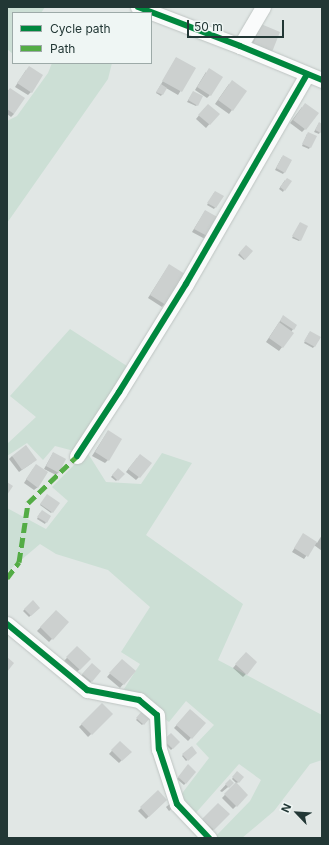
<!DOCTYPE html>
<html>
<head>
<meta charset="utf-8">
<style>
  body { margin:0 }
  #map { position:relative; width:329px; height:845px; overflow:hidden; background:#e1e7e5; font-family:Inter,sans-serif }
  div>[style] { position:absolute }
  .green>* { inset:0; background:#ccdfd5 }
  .shadow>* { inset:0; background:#0003 }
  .building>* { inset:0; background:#ccd0cf }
  .roads { filter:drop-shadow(0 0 1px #bec4c2) drop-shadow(0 0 1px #bec4c2) }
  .street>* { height:15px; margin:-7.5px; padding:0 7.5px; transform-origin:7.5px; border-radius:7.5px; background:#fafbfb }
  .quiet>* { height:5px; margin-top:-2.5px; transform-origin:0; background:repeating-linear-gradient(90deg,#53ac45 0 10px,transparent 0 15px) }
  .cycleway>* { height:6px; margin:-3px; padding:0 3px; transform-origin:3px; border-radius:3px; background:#00873e }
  span { translate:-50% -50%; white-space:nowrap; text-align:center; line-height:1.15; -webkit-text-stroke:3px #eff6f4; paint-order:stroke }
  .frame { position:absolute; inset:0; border:8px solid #223735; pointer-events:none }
  .legend { position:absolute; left:12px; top:12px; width:140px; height:52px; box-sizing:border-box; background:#eff6f4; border:1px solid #9daaa8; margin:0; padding:5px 7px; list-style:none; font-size:12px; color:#223735 }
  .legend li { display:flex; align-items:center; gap:8px; height:20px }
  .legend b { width:20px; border:1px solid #9daaa8 }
  .north { position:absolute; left:277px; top:793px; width:40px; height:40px; -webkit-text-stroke:3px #eff6f4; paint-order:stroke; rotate:295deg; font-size:11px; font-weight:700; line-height:16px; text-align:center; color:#223735 }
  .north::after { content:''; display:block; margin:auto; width:14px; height:18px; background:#223735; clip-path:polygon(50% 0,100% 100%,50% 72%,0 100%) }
  .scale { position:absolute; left:187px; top:20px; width:97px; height:18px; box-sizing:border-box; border:2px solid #223735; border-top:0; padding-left:5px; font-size:12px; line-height:14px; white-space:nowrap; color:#223735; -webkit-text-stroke:3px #eff6f4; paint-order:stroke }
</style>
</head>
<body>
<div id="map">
  <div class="green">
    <div style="clip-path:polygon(7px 7px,45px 7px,41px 13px,13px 13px,13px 54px,7px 49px)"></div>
    <div style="clip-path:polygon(52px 63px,112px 63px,108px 79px,7px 223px,7px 121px,17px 116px,48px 73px)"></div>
    <div style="clip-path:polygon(70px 329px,130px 368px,74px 451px,55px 446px,43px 460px,27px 443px,7px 456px,7px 444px,36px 417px,10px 396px)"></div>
    <div style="clip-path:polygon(87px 452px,106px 482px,141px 484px,162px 453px,192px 463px,146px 535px,243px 604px,218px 660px,322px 715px,322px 760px,310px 764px,274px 811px,242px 838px,215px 837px,250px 801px,261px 780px,239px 764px,194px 815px,180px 796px,209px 758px,196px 744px,214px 725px,186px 701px,169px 722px,124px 689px,140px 664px,121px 652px,150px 607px,108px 570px,56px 554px,40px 544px,7px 572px,7px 508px,46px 529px,68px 501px,52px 487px)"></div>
  </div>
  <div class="shadow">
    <div style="clip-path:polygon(261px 26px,271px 51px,250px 47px)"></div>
    <div style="clip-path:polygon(176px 58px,195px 68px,178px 95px,166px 88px,161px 96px,156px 93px)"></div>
    <div style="clip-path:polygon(26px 70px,31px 92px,28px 95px,15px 87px)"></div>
    <div style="clip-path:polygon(206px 72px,210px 95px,207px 98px,195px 90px)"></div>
    <div style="clip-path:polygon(229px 84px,246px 91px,229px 114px,215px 104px)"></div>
    <div style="clip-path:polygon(10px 89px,14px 114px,11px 117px,7px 114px,7px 92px)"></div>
    <div style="clip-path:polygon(192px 94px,197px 105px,196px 106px,187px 102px)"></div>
    <div style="clip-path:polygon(302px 107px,305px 129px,302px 132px,290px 123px)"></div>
    <div style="clip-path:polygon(205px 108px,218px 114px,206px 128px,196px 119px)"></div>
    <div style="clip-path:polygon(319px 123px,322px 125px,322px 128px,319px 134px,314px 132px)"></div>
    <div style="clip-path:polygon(307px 134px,315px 137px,309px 149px,302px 146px)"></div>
    <div style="clip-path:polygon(282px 157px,291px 161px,283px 174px,275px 170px)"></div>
    <div style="clip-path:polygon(285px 180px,284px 190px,283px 192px,279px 189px)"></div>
    <div style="clip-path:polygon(214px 193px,222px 196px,214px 209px,207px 205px)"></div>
    <div style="clip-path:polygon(205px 211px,218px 218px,205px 239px,192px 232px)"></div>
    <div style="clip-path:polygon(300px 223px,300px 240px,299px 241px,292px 238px)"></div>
    <div style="clip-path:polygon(246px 246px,252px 251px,244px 260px,238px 255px)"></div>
    <div style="clip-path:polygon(169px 265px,165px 304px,162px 307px,148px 298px)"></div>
    <div style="clip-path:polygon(282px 318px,296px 325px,291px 332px,293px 333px,279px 351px,266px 342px)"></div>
    <div style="clip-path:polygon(309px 333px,320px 338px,313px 348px,304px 343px)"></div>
    <div style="clip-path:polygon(108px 431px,108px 460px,105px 463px,92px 456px)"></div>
    <div style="clip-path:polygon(53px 453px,59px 472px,56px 475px,44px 469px)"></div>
    <div style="clip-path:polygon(12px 456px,32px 463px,19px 472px,9px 459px)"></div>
    <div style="clip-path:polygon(137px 458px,139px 477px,136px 480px,126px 472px)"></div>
    <div style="clip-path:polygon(33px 469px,38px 487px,34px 490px,24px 483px)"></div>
    <div style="clip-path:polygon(118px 469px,123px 474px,116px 481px,111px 477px)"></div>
    <div style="clip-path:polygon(46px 497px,52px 512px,51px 513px,40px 505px)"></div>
    <div style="clip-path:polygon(40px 513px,46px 522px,45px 524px,37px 519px)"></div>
    <div style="clip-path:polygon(303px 535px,317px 543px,322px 535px,322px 551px,314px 545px,304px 559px,292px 552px)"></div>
    <div style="clip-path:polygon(33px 601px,39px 608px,29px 617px,23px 611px)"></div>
    <div style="clip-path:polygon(56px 611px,68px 622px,49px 642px,37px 631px)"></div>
    <div style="clip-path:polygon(77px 647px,90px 659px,76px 673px,64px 661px)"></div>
    <div style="clip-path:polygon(243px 656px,246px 674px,243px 677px,233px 668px)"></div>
    <div style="clip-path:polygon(119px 663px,134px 671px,120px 688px,107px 677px)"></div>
    <div style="clip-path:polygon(92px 664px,100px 671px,88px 685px,80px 677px)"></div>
    <div style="clip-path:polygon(102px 704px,112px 714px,88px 737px,79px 727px)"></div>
    <div style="clip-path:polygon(190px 710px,205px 723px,188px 741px,174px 728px)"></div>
    <div style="clip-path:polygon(142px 713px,149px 718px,142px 725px,136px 720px)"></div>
    <div style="clip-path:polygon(120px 742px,130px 752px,119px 763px,109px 754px)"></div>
    <div style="clip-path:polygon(163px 742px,179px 742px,171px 750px)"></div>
    <div style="clip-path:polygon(191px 747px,196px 753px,186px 761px,182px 756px)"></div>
    <div style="clip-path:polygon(188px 766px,195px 772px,184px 785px,177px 779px)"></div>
    <div style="clip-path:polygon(237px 772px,243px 777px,236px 784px,247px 795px,233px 809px,222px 798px,236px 783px,232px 779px)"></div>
    <div style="clip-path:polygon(230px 780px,233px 783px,222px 792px,220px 791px)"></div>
    <div style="clip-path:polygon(158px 792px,166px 800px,146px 819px,138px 811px)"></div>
    <div style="clip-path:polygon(171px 803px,173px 808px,169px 811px,166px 807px)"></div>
    <div style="clip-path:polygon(218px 804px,229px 814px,210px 833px,200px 823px)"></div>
  </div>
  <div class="building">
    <div style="clip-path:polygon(261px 24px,280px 32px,272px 52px,253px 44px)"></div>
    <div style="clip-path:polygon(176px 57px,196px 68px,182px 92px,162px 81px)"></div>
    <div style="clip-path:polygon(29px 66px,43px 75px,32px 93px,17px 83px)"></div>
    <div style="clip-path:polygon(209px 68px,223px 77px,211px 96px,197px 87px)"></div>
    <div style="clip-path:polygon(232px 80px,247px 91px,233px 111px,218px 100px)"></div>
    <div style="clip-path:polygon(161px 84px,167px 88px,163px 95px,156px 92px)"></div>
    <div style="clip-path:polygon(10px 88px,25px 98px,14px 114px,7px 109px,7px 92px)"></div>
    <div style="clip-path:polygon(193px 91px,203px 96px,198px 106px,188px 100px)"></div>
    <div style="clip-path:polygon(305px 103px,319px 113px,306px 130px,293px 120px)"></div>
    <div style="clip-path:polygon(208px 104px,220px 114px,210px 125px,198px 115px)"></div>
    <div style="clip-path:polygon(319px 122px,322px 124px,321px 133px,315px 130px)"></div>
    <div style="clip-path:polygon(308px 132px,317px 136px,311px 148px,302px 144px)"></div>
    <div style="clip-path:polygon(283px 155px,292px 160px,285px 173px,276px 168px)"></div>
    <div style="clip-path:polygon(287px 178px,292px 181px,285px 191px,280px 187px)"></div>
    <div style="clip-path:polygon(215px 191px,224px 196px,216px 208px,207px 203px)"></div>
    <div style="clip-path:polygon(205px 210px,219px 218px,209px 237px,194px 229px)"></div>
    <div style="clip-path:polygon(300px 222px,308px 226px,301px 241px,292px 236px)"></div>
    <div style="clip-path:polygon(246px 245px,253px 251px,245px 260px,239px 253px)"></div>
    <div style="clip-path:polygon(169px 264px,185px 274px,166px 305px,150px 295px)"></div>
    <div style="clip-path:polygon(283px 315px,297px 325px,294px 330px,280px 321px)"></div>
    <div style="clip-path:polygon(279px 322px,294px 333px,283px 348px,269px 338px)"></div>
    <div style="clip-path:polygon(310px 331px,321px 337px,315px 347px,304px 341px)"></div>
    <div style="clip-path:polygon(108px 430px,122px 439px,109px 461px,95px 452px)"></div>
    <div style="clip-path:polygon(26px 445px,37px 460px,22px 470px,12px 456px)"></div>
    <div style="clip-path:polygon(53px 452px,66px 459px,59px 473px,46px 466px)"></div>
    <div style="clip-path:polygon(140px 454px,152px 463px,140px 478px,128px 469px)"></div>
    <div style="clip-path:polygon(36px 464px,48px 472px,38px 488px,26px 479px)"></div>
    <div style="clip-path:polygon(118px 468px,125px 474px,118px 481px,112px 475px)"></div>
    <div style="clip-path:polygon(7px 482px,13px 486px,7px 495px)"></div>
    <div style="clip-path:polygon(47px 494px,60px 503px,53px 513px,40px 504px)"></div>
    <div style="clip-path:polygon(42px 510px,51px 516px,47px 523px,37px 517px)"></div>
    <div style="clip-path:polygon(303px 533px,317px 542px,308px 557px,294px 548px)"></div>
    <div style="clip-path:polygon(33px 600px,40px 608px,31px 616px,24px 609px)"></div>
    <div style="clip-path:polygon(56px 610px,69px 622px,53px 640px,40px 627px)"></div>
    <div style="clip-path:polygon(77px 646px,91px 659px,80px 670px,66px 657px)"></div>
    <div style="clip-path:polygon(246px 652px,257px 662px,247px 675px,235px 664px)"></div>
    <div style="clip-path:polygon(7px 657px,14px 663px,7px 672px)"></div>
    <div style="clip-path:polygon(122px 659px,136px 671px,124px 685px,109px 673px)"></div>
    <div style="clip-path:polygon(92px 663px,101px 671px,92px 682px,82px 674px)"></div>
    <div style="clip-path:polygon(102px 703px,113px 714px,92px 735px,81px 724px)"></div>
    <div style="clip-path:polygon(190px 709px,206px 723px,192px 739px,176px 725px)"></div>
    <div style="clip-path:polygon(142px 711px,150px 718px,144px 725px,136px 718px)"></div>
    <div style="clip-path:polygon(171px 733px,180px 742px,173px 749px,163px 740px)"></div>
    <div style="clip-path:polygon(120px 741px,132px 752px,122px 761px,111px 750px)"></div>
    <div style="clip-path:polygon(192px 746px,197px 753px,188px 761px,182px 754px)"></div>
    <div style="clip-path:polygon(188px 764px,196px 772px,186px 784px,178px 777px)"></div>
    <div style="clip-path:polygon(237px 771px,244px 777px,239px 783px,232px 777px)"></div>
    <div style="clip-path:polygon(230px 779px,234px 783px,229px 788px,225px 784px)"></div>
    <div style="clip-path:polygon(236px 782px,248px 795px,237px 807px,224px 794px)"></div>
    <div style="clip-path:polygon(158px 790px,167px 800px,149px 817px,140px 807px)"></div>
    <div style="clip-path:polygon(218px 803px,230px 814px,214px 830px,202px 819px)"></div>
  </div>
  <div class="roads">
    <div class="street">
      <div style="left:138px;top:7px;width:109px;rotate:20.9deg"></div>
      <div style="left:240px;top:46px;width:89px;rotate:22.5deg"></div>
      <div style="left:240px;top:46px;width:45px;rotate:-59.5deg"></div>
      <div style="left:77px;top:456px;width:77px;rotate:-56.7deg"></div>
      <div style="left:119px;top:392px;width:127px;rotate:-58.2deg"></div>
      <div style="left:186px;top:284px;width:242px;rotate:-60deg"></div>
      <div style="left:7px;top:624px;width:104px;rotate:39.5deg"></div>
      <div style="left:87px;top:690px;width:53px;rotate:10.9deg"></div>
      <div style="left:139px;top:700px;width:23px;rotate:40deg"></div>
      <div style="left:157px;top:715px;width:34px;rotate:87deg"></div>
      <div style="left:159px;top:749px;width:58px;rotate:71.9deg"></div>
      <div style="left:177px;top:804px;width:47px;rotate:46.7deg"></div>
    </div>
  </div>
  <div class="quiet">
    <div style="left:7px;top:578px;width:20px;rotate:-53deg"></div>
    <div style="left:19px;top:562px;width:60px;rotate:-81.3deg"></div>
    <div style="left:28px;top:503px;width:68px;rotate:-43.8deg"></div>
  </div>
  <div class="cycleway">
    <div style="left:138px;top:7px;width:109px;rotate:20.9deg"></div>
    <div style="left:240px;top:46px;width:89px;rotate:22.5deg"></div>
    <div style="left:77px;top:456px;width:77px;rotate:-56.7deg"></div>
    <div style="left:119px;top:392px;width:127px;rotate:-58.2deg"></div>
    <div style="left:186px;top:284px;width:242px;rotate:-60deg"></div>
    <div style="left:7px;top:624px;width:104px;rotate:39.5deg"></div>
    <div style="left:87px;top:690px;width:53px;rotate:10.9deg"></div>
    <div style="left:139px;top:700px;width:23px;rotate:40deg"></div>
    <div style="left:157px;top:715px;width:34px;rotate:87deg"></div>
    <div style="left:159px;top:749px;width:58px;rotate:71.9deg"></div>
    <div style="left:177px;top:804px;width:47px;rotate:46.7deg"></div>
  </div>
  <div class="frame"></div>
  <ul class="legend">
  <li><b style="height:5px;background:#00873e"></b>Cycle path</li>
  <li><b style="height:5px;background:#53ac45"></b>Path</li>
  </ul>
  <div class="north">N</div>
  <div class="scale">50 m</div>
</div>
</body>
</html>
